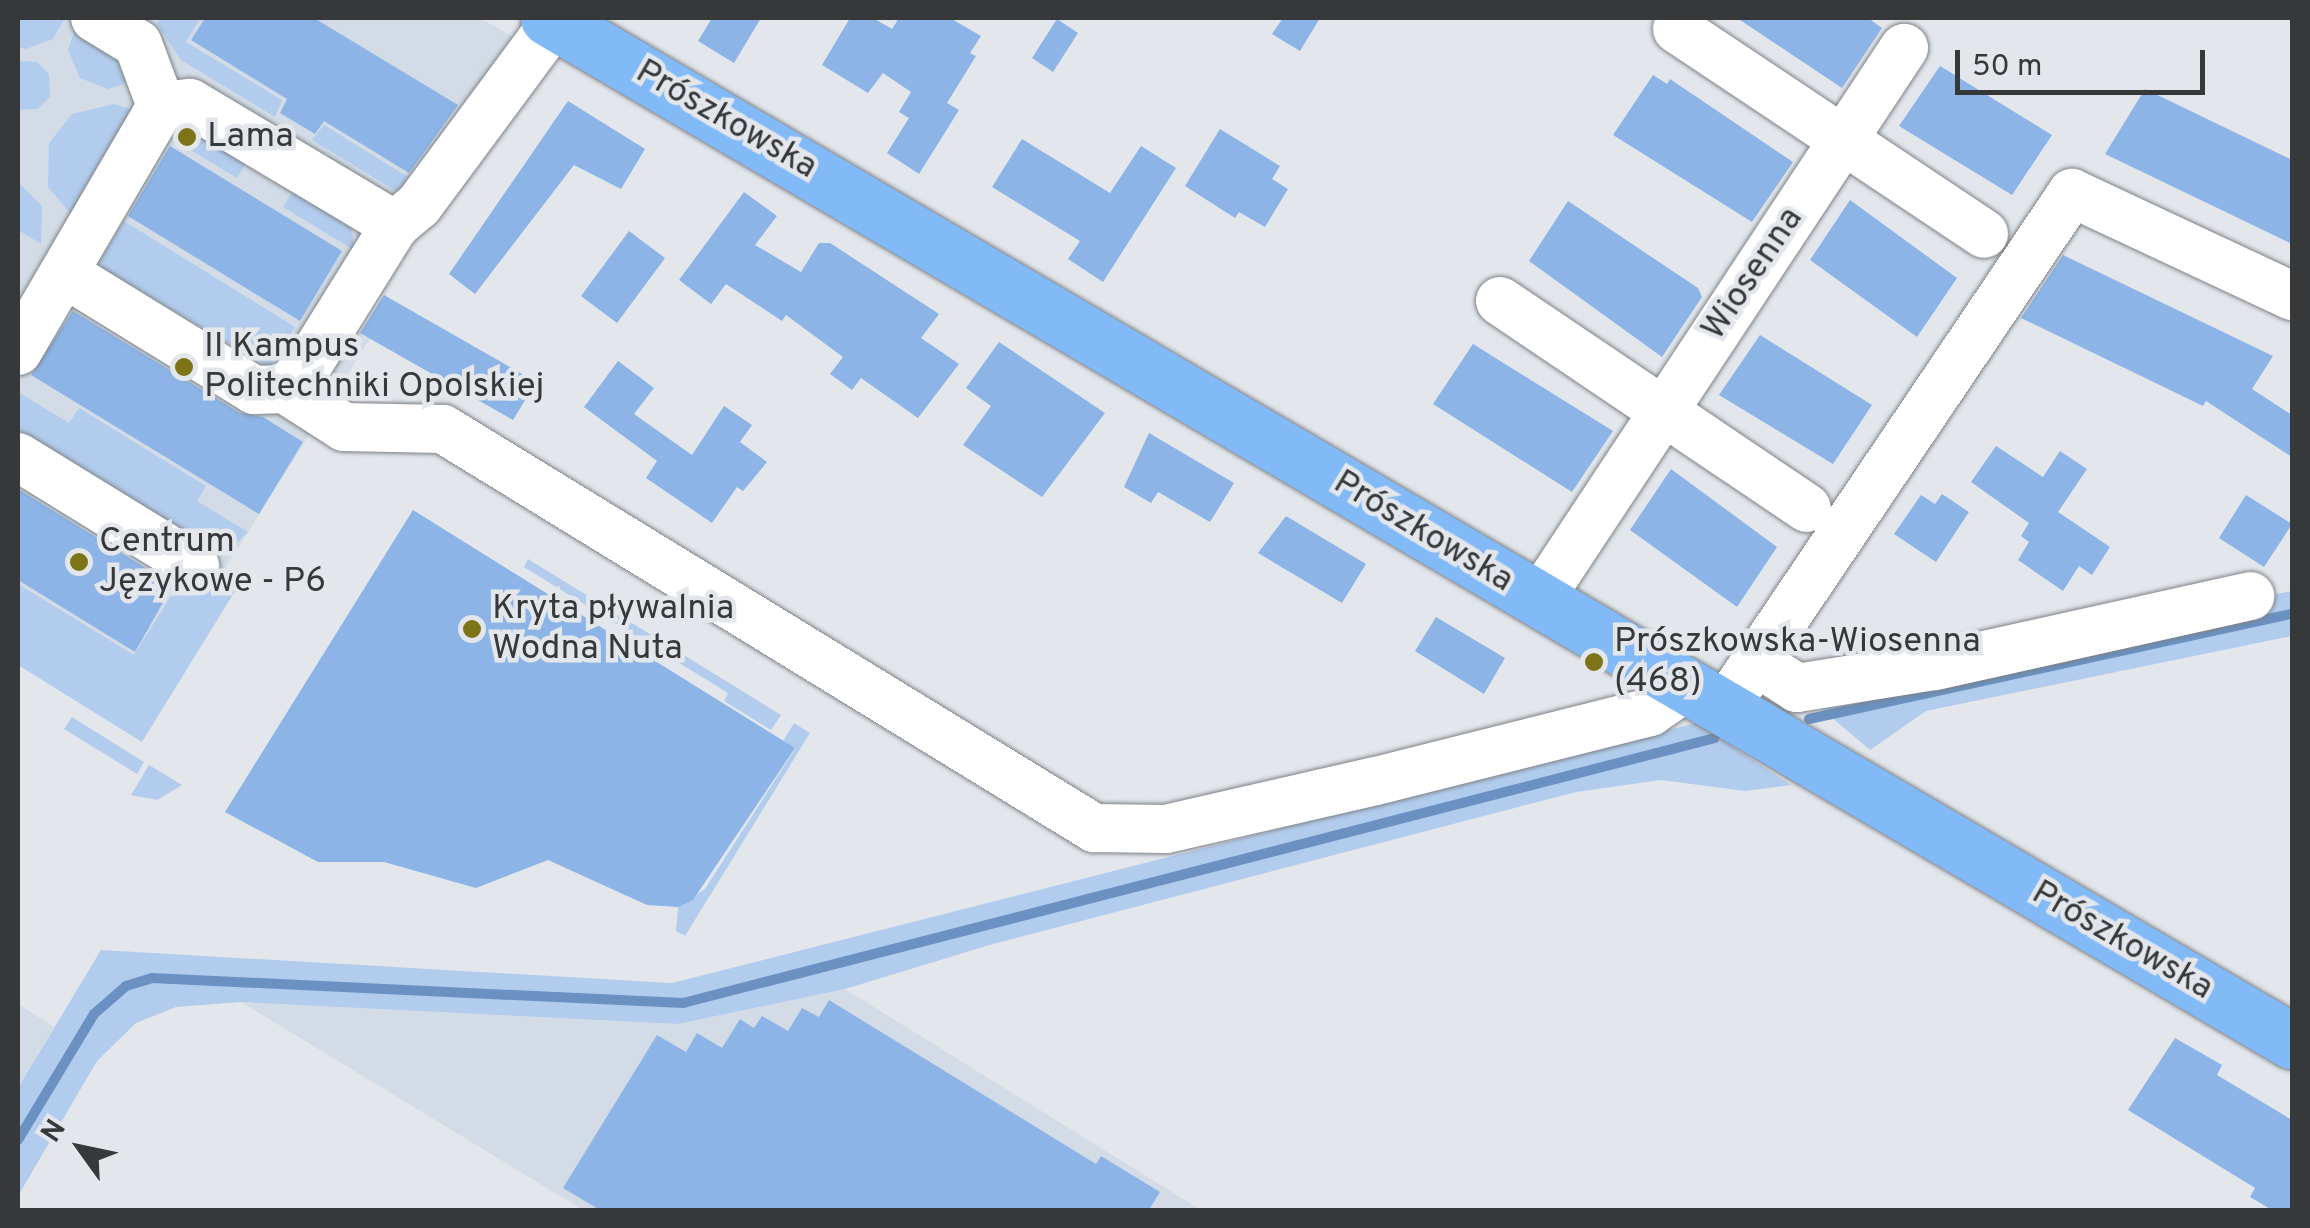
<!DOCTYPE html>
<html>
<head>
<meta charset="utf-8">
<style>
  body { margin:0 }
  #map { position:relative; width:2310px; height:1228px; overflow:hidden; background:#e3e7ec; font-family:Overpass,sans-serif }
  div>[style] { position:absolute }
  .built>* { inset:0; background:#d3dce6 }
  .green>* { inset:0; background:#b2cced }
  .stream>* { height:10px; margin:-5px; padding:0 5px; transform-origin:5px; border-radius:5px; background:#6a91c1 }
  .building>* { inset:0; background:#8cb4e7 }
  .roads { filter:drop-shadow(0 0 2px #7e8287) drop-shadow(0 0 2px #7e8287) }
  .minor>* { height:48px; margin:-24px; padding:0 24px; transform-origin:24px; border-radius:24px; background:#fff }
  .major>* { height:55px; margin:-27.5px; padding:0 27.5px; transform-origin:27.5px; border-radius:27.5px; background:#82b9f7 }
  .dots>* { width:28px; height:28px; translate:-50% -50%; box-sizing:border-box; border:5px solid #e3e7ec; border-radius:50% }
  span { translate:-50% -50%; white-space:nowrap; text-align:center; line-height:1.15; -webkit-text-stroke:9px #e3e7ec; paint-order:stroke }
  .street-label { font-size:35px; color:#37383a }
  .poi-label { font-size:35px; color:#37383a }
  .left { translate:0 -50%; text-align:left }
  .frame { position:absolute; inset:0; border:20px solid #37383a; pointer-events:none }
  .north { position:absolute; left:30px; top:1098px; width:100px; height:100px; -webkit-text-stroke:8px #e3e7ec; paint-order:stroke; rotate:303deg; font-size:28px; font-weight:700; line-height:40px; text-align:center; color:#37383a }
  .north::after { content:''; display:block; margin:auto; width:35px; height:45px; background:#37383a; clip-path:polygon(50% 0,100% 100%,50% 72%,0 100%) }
  .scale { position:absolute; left:1955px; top:50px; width:250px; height:45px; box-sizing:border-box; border:5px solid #37383a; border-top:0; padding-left:12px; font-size:30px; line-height:35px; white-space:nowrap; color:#37383a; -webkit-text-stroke:8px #e3e7ec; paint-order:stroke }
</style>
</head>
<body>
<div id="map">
  <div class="built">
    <div style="clip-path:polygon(18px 18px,480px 18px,549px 57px,347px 325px,370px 339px,128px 722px,18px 655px)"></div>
    <div style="clip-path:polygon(845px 989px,1201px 1210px,583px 1210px,241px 1002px,678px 1024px)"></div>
    <div style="clip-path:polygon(18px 1004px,54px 1027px,18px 1088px)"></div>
  </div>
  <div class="green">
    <div style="clip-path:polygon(18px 18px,65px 18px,53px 39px,26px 49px,18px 47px)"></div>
    <div style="clip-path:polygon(161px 18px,200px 18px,186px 42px,282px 100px,275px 117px,181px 60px,157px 24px)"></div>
    <div style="clip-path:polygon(77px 24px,117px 48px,133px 81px,108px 89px,80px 78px,68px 50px)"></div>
    <div style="clip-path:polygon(18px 61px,37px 62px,49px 74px,50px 97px,38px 109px,18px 110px)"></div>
    <div style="clip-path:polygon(114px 104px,137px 111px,75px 219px,48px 187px,49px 143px,72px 114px)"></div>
    <div style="clip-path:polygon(324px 125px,421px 185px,409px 199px,312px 140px)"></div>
    <div style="clip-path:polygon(192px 126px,252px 154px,237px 178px,174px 140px,180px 128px)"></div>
    <div style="clip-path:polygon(18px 182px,42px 206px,41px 244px,18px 230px)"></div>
    <div style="clip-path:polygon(298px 183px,351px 221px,354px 250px,283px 207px)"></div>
    <div style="clip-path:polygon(124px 221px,295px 327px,270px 368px,261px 369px,263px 363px,103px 270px,100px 261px)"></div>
    <div style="clip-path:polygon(18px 392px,69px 423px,79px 408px,206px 486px,197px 501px,248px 532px,232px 548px,207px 546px,18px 432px)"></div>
    <div style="clip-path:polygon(528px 559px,781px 715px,771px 730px,724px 701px,728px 693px,524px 567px)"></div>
    <div style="clip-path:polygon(206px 563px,240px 583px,142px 742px,18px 665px,18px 584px,134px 655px,186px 572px)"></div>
    <div style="clip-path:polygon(2292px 591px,2292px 636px,1926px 711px,1870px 750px,1797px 688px)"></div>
    <div style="clip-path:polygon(72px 717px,144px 762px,137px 774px,64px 729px)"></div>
    <div style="clip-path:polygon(794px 723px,810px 733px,685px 936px,676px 931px,678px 907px,705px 889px,795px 749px,783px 741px)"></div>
    <div style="clip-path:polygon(1696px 723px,1791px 785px,1745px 791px,1661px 780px,1576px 792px,993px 944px,845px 989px,678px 1024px,241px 1002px,176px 1007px,136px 1023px,97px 1061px,18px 1196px,18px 1088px,101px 950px,672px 983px)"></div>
    <div style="clip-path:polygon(149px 765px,182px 785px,157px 800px,131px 795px)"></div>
  </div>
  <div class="stream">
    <div style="left:1809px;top:719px;width:494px;rotate:-12.3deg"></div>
    <div style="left:18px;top:1140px;width:147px;rotate:-58.9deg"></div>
    <div style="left:94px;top:1014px;width:43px;rotate:-41.2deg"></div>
    <div style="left:126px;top:986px;width:27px;rotate:-17deg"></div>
    <div style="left:152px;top:978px;width:532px;rotate:2.7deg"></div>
    <div style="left:683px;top:1003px;width:1065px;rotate:-14.4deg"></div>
  </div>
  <div class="building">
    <div style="clip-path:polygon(205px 18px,314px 18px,458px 105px,409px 173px,324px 121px,315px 134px,280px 113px,287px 99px,191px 40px)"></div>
    <div style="clip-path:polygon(712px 18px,761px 18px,734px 63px,698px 41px)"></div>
    <div style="clip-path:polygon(850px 18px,873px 18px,892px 29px,899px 18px,950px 18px,981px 36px,970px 53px,976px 56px,947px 103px,959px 110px,919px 174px,887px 153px,909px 118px,899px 112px,911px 92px,883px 73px,868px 93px,822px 65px)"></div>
    <div style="clip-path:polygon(1283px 18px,1320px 18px,1300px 51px,1272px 34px)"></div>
    <div style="clip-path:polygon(1737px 18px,1868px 18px,1882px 28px,1842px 88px)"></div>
    <div style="clip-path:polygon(1057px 19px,1078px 33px,1053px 72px,1032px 58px)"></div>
    <div style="clip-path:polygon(1940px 66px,2052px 135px,2012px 195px,1899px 126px)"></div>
    <div style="clip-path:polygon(1653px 75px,1667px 84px,1670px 79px,1793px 162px,1752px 222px,1613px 135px)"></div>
    <div style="clip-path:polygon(2145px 89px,2292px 160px,2292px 244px,2105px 154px)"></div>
    <div style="clip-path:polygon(568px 101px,645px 149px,621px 189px,574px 165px,475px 294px,449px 274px)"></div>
    <div style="clip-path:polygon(1220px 129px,1280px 166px,1272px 179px,1288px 189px,1265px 227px,1239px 212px,1235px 218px,1185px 186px)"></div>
    <div style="clip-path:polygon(1022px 139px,1110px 193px,1141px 146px,1176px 168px,1103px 282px,1068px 259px,1080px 241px,992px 187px)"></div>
    <div style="clip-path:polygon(170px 146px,342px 251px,300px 321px,128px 216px)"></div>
    <div style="clip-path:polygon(744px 192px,777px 216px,755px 245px,801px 272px,819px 243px,830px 243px,939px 314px,921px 338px,959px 364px,918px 418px,861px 378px,852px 390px,830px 374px,843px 357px,786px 315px,782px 321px,726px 284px,711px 304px,679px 280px)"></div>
    <div style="clip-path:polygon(1850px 200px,1957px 278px,1917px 337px,1810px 260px)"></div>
    <div style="clip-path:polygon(1568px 201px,1698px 288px,1702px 297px,1662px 357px,1529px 261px)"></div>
    <div style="clip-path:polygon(629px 231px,665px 258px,617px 323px,581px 296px)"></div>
    <div style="clip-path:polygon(2063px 255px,2273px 356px,2252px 389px,2292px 415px,2292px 457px,2206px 401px,2203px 406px,2021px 318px)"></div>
    <div style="clip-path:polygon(384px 295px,536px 382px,513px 420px,360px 333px)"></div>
    <div style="clip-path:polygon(73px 311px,240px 413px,263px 417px,303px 442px,259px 514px,31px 375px)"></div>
    <div style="clip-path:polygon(1760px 335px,1872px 405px,1833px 464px,1719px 395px)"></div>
    <div style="clip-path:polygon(999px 342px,1105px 413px,1042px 497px,963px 445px,991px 406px,966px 388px)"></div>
    <div style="clip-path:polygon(1473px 344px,1613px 431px,1572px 492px,1433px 404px)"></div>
    <div style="clip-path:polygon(618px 361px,654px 388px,634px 414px,692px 455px,724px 406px,752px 425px,740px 442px,767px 462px,743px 491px,737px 487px,712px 523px,646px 478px,657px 461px,584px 407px)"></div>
    <div style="clip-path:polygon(1149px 433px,1234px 483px,1210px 522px,1158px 492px,1151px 503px,1124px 487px)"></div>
    <div style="clip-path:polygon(1996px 446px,2043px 477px,2060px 451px,2087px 469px,2058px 512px,2110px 547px,2092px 575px,2079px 566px,2063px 591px,2018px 560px,2029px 542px,2021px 536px,2029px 523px,1971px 482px)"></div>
    <div style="clip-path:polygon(1671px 469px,1777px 547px,1737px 607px,1630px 530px)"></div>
    <div style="clip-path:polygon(18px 489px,173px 585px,135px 652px,18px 580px)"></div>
    <div style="clip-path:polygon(1942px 494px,1969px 512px,1936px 562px,1894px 534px,1921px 495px,1935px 504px)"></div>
    <div style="clip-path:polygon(2246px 495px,2292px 524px,2264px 567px,2219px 538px)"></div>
    <div style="clip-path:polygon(413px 510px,795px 748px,693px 900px,678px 907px,647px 905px,548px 860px,476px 888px,384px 862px,318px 862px,225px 812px)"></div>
    <div style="clip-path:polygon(1286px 516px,1366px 564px,1342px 603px,1258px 553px)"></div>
    <div style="clip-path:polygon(1436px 617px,1505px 658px,1484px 694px,1415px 651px)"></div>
    <div style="clip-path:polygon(829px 1000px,1096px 1164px,1101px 1156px,1160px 1192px,1149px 1210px,600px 1210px,563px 1188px,657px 1035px,686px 1052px,697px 1033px,722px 1048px,740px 1019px,754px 1028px,762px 1016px,788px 1031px,802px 1008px,819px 1017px)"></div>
    <div style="clip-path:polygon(2175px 1038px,2222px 1065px,2217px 1075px,2292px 1120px,2292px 1210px,2272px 1210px,2250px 1197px,2255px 1188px,2128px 1110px)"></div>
  </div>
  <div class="roads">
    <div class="minor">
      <div style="left:95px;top:18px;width:50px;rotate:31.2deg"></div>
      <div style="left:138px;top:44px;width:66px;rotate:69.6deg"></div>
      <div style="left:1677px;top:29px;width:369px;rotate:33.7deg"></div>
      <div style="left:161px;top:106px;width:29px;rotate:-6deg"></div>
      <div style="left:190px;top:103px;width:239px;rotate:30.8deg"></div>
      <div style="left:64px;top:273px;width:223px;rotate:31.6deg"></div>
      <div style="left:254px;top:390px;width:31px;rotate:-2deg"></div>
      <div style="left:285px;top:389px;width:30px;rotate:-45deg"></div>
      <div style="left:306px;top:368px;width:168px;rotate:-58.1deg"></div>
      <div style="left:395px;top:225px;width:31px;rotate:-40deg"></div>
      <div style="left:419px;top:205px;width:229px;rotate:-53.5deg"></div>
      <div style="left:1500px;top:301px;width:370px;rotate:34deg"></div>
      <div style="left:18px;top:351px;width:284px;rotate:-59.7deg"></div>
      <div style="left:285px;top:389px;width:70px;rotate:32.8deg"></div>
      <div style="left:344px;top:427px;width:99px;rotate:1.2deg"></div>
      <div style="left:443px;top:429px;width:764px;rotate:31.5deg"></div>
      <div style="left:1094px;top:828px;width:72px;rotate:0.8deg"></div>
      <div style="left:1166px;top:829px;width:215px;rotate:-12.9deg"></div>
      <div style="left:1376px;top:781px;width:283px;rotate:-14.1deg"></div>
      <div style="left:1650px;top:712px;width:42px;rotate:-34.4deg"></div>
      <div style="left:18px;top:457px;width:208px;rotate:31.6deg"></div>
      <div style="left:1539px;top:600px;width:662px;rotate:-56.53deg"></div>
      <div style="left:1755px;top:661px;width:50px;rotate:32.7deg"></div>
      <div style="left:1797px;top:688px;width:140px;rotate:-9.1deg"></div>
      <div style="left:1935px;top:666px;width:323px;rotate:-12.5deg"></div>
      <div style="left:1723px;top:710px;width:624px;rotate:-55.98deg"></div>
      <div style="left:2072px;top:193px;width:243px;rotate:25.1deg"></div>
    </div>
    <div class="major">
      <div style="left:548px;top:18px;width:2022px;rotate:30.4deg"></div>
    </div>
  </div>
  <div class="dots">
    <div style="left:187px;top:137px;background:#7c7417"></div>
    <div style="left:184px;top:367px;background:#7c7417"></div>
    <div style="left:79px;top:562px;background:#7c7417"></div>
    <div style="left:472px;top:629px;background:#7c7417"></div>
    <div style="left:1594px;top:662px;background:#7c7417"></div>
  </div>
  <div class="street-label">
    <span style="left:726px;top:120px;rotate:30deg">Prószkowska</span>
    <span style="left:1753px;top:274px;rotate:-56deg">Wiosenna</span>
    <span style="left:1423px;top:532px;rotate:31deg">Prószkowska</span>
    <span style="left:2122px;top:941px;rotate:30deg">Prószkowska</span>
  </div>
  <div class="poi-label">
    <span class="left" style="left:207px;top:137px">Lama</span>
    <span class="left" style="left:204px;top:367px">II Kampus<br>Politechniki Opolskiej</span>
    <span class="left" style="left:99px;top:562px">Centrum<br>Językowe - P6</span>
    <span class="left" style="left:492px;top:629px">Kryta pływalnia<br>Wodna Nuta</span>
    <span class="left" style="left:1614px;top:662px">Prószkowska-Wiosenna<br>(468)</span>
  </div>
  <div class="frame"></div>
  <div class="north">N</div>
  <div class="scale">50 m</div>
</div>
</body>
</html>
